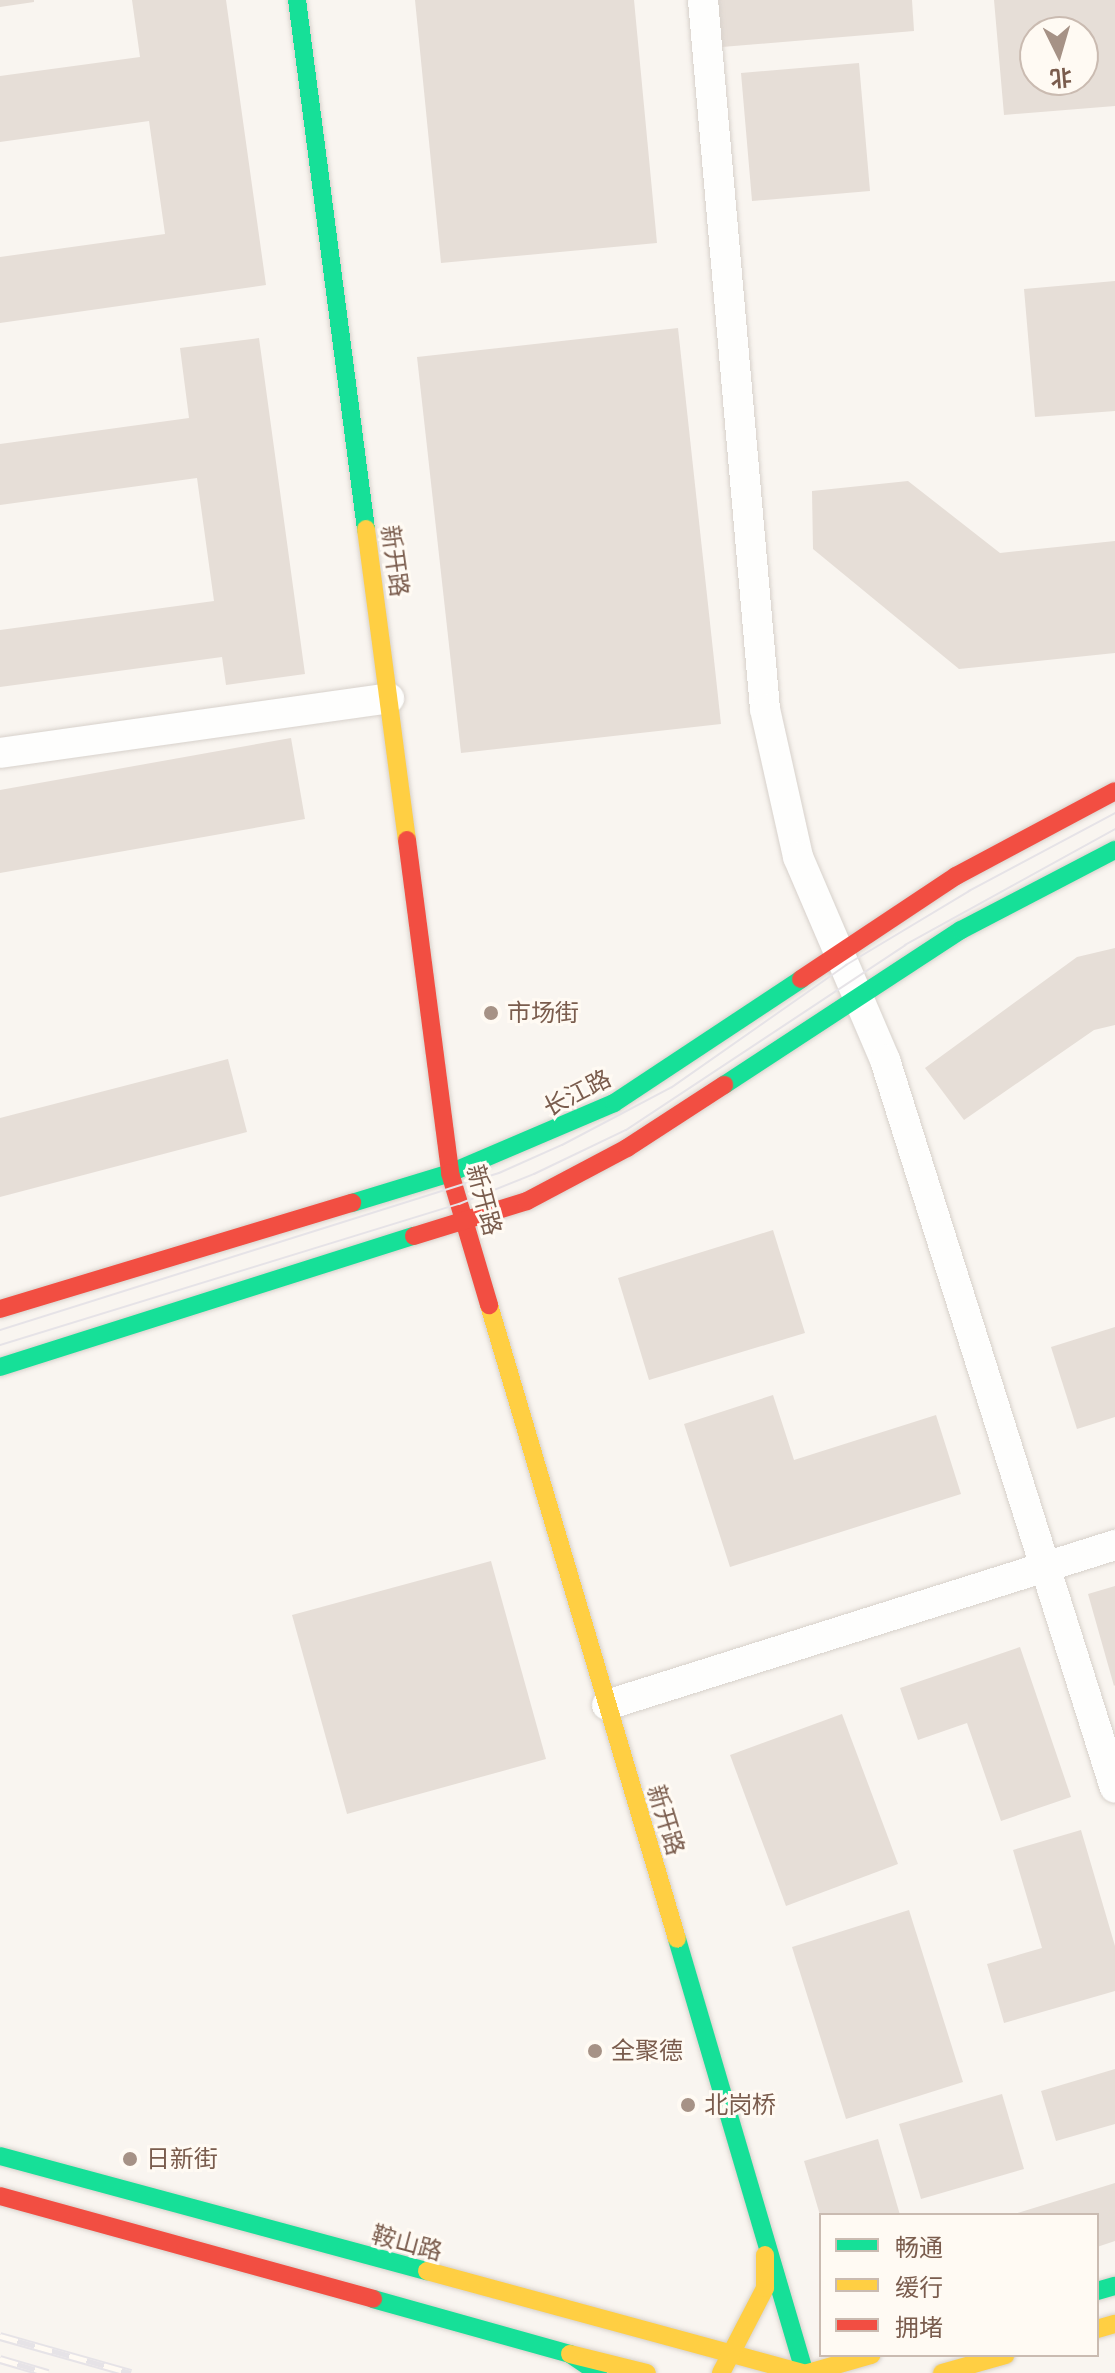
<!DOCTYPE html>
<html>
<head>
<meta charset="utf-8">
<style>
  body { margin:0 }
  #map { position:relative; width:1115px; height:2373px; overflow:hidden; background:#f9f5f0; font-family:"Asap Condensed","Noto Sans SC",sans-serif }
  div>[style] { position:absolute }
  .building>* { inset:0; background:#e6ded7 }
  .roads { filter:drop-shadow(0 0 2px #d7d1cb) drop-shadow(0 0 2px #d7d1cb) }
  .street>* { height:30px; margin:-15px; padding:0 15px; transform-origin:15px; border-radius:15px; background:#fefefd }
  .fast>* { height:18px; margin:-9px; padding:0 9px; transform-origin:9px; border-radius:9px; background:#16e098 }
  .slow>* { height:18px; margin:-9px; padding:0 9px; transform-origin:9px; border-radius:9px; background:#ffcf43 }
  .jam>* { height:18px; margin:-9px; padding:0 9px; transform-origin:9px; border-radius:9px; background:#f24e42 }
  .tram>* { height:2px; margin:-1px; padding:0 1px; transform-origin:1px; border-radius:1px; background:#e6e3e7 }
  .rail>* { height:9px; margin-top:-4.5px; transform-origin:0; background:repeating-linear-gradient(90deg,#fffaf3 0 18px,#e6e3e7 0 36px); box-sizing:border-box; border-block:2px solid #e6e3e7 }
  .dots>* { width:22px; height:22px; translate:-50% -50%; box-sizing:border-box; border:4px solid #fffaf3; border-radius:50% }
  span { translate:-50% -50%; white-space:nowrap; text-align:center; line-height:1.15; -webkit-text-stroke:6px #fffaf3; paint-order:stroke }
  .street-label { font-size:24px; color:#7a5c4d }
  .poi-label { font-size:24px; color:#7a5c4d }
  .left { translate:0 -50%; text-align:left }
  .legend { position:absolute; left:819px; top:2213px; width:280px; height:144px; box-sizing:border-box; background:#fffaf3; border:2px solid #cabbb1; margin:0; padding:10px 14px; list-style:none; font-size:24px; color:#7a5c4d }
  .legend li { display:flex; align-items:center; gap:16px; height:40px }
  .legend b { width:40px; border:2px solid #cabbb1 }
  .north { position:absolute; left:1019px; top:16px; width:80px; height:80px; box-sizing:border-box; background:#fffaf3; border:2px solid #cabbb1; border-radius:50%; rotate:175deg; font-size:22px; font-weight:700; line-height:32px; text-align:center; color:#7a5c4d }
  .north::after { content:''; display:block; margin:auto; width:28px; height:36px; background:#a69286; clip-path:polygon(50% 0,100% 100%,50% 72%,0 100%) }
</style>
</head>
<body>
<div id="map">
  <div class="building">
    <div style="clip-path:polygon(0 0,34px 0,34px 2px,0 7px)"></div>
    <div style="clip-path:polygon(132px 0,226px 0,266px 285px,0 323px,0 257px,165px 234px,149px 121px,0 142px,0 76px,140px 57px)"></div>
    <div style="clip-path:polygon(415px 0,634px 0,657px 243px,441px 263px)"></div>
    <div style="clip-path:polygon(718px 0,912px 0,914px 31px,722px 47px)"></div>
    <div style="clip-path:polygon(evenodd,994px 0,1115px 0,1115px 106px,1004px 115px,994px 0,1035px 32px,1083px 32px,1083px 80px,1035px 80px,1035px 32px)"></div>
    <div style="clip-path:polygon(859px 63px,870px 191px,752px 201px,741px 73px)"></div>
    <div style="clip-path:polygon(1115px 281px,1115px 411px,1035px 417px,1024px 289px)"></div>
    <div style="clip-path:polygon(678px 328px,721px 724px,461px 753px,417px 357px)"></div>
    <div style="clip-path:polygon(259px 338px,305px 674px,226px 685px,222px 657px,0 687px,0 630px,214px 601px,197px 478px,0 505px,0 444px,189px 418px,180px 348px)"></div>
    <div style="clip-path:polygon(908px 481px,1000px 553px,1115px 541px,1115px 653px,959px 669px,813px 549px,812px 491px)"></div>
    <div style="clip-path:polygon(291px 738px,305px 819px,0 873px,0 790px)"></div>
    <div style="clip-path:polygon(1115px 948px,1115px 1025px,1094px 1030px,964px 1120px,925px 1068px,1077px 957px)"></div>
    <div style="clip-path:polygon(228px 1059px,247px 1132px,0 1197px,0 1118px)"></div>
    <div style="clip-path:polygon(773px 1230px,805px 1333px,649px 1380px,618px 1278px)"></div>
    <div style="clip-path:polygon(1115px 1327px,1115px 1417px,1077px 1429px,1051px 1347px)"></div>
    <div style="clip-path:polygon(773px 1395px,794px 1460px,936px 1415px,961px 1494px,730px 1567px,684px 1424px)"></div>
    <div style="clip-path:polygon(491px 1561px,546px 1759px,347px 1814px,292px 1615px)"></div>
    <div style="clip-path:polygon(1115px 1586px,1115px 1685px,1114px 1686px,1088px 1594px)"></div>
    <div style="clip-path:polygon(1020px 1647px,1071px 1797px,1001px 1821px,967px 1723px,918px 1740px,900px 1688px)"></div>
    <div style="clip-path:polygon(842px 1714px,898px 1864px,786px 1906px,730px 1755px)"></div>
    <div style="clip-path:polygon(1081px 1830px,1115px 1946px,1115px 1991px,1004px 2023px,987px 1964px,1042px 1948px,1013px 1850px)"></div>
    <div style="clip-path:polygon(909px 1910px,963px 2082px,846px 2119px,792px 1947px)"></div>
    <div style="clip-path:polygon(1115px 2069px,1115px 2124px,1056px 2141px,1041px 2091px)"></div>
    <div style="clip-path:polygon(1002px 2094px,1024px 2169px,921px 2199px,899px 2124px)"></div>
    <div style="clip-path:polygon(878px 2139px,900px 2215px,820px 2215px,804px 2161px)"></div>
    <div style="clip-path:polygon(1115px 2183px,1115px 2241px,1097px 2247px,1097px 2215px,1011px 2215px)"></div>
  </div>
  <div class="roads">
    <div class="street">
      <div style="left:703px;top:0;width:712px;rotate:85deg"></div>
      <div style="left:765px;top:709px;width:152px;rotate:77.4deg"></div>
      <div style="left:798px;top:857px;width:221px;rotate:66.8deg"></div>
      <div style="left:885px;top:1060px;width:763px;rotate:72.47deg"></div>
      <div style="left:0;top:753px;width:393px;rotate:-8deg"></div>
      <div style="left:607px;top:1705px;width:533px;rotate:-17.48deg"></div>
    </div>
    <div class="fast">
      <div style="left:297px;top:0;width:533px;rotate:82.57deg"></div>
      <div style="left:724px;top:1085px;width:283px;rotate:-33.2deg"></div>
      <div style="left:961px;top:930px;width:174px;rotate:-27.5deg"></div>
      <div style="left:352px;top:1203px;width:102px;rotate:-17deg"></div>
      <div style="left:450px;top:1173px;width:178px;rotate:-23.1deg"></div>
      <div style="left:614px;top:1103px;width:224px;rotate:-33.5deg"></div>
      <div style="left:0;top:1367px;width:434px;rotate:-17.6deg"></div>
      <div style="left:677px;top:1939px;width:452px;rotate:73.6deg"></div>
      <div style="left:0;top:2156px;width:442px;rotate:15.1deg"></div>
      <div style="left:1097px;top:2291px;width:19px;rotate:-16deg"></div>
      <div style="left:373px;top:2299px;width:205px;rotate:15.6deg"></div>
      <div style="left:570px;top:2354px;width:34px;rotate:34deg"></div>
    </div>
    <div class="slow">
      <div style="left:366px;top:529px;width:314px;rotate:82.5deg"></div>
      <div style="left:489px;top:1305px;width:661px;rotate:73.48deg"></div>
      <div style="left:427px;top:2271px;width:390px;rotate:15.2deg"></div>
      <div style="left:1097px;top:2329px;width:19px;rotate:-16deg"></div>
      <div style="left:570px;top:2354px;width:79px;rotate:13.9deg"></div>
      <div style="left:721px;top:2373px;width:96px;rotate:-62.6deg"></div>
      <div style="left:765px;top:2288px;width:33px;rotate:-90deg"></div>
      <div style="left:808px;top:2373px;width:66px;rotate:-15.9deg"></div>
      <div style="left:942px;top:2373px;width:66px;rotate:-15.7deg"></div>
    </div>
    <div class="jam">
      <div style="left:407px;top:840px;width:336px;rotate:82.6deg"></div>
      <div style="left:450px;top:1173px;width:138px;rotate:73.5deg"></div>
      <div style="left:801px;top:979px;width:186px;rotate:-33.6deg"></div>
      <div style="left:956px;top:876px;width:180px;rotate:-28.1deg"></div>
      <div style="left:414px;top:1236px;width:118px;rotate:-17.2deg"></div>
      <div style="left:527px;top:1201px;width:113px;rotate:-27.9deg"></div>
      <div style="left:627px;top:1148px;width:116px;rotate:-33deg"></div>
      <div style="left:0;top:1309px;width:368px;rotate:-16.8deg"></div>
      <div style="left:0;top:2196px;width:387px;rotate:15.4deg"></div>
    </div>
  </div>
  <div class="tram">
    <div style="left:0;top:1330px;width:523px;rotate:-17.47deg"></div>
    <div style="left:499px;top:1173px;width:69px;rotate:-24deg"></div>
    <div style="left:562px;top:1145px;width:124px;rotate:-27.8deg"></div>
    <div style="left:672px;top:1087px;width:213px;rotate:-35deg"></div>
    <div style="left:846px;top:965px;width:144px;rotate:-31deg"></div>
    <div style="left:969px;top:891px;width:166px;rotate:-28.1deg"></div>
    <div style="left:0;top:1345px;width:480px;rotate:-17.1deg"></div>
    <div style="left:459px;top:1204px;width:81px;rotate:-21.8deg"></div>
    <div style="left:534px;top:1174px;width:102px;rotate:-25.6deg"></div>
    <div style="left:626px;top:1130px;width:335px;rotate:-33.5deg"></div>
    <div style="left:905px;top:945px;width:240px;rotate:-28.9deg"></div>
  </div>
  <div class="rail">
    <div style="left:0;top:2336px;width:136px;rotate:15.8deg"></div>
    <div style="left:0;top:2359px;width:50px;rotate:16.3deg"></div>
  </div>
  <div class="dots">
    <div style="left:491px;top:1013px;background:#a69286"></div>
    <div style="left:595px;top:2051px;background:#a69286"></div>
    <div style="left:688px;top:2105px;background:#a69286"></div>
    <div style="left:130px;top:2159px;background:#a69286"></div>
  </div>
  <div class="street-label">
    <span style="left:395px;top:561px;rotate:82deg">新开路</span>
    <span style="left:577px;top:1093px;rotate:-27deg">长江路</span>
    <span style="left:484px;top:1200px;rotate:75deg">新开路</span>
    <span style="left:666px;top:1820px;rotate:73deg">新开路</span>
    <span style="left:407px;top:2243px;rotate:15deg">鞍山路</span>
  </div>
  <div class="poi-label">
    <span class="left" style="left:507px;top:1013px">市场街</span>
    <span class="left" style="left:611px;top:2051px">全聚德</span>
    <span class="left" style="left:704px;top:2105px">北岗桥</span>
    <span class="left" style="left:146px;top:2159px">日新街</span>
  </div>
  <ul class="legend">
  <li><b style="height:10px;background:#16e098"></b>畅通</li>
  <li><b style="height:10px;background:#ffcf43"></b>缓行</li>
  <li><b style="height:10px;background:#f24e42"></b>拥堵</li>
  </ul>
  <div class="north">北</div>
</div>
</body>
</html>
